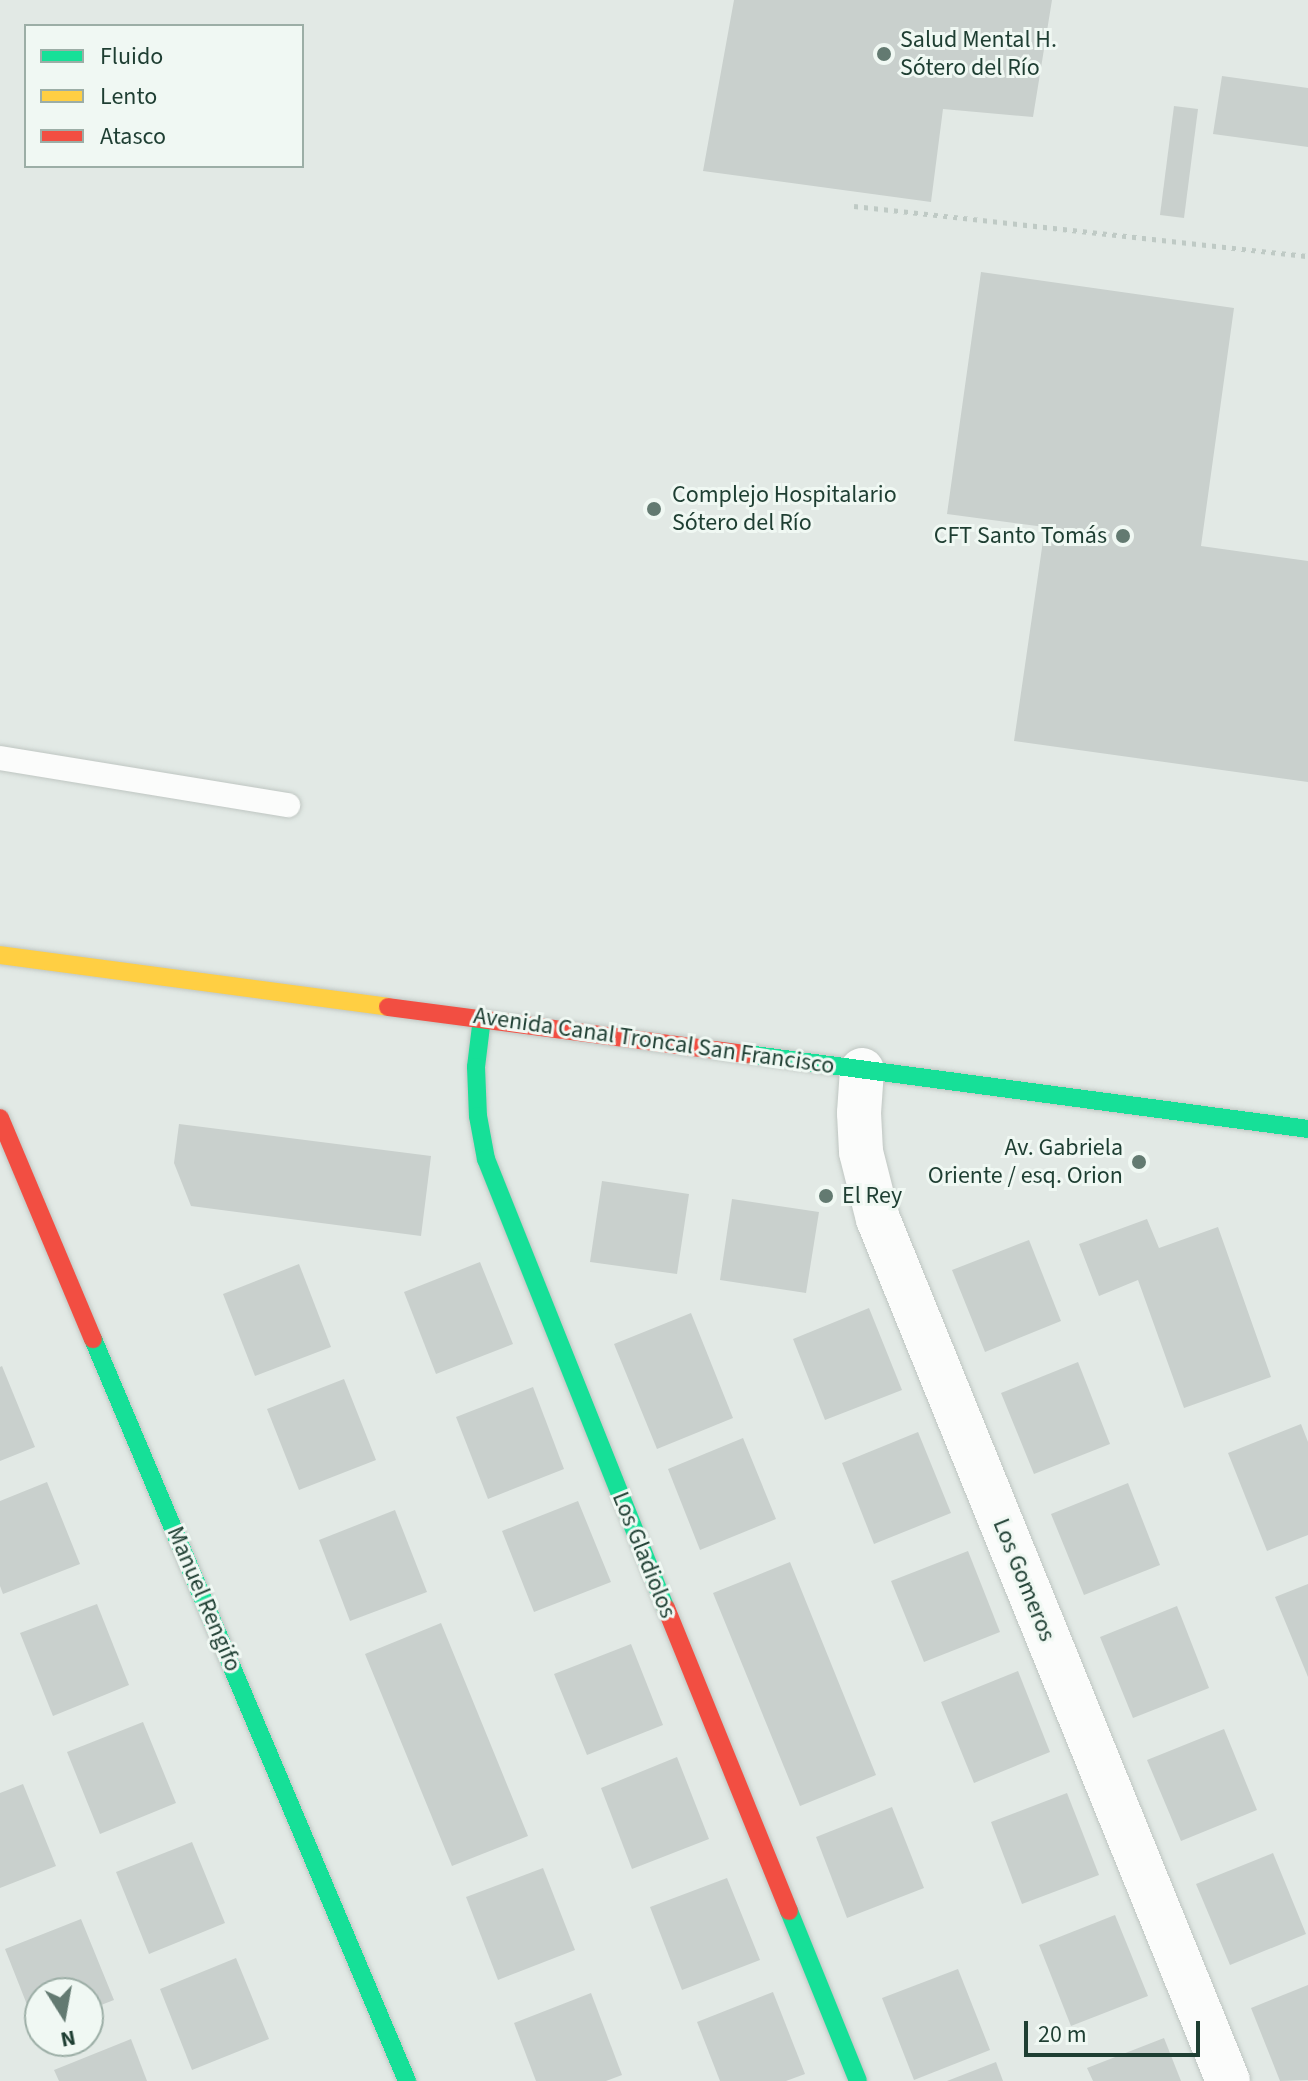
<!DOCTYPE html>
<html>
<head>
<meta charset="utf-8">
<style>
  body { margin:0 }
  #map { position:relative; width:1308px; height:2081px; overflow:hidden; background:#e2e9e5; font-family:"Source Sans 3",sans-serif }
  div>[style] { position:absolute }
  .building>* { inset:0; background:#c9d0cd }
  .path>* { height:5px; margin-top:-2.5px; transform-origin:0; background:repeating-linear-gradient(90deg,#bfcac5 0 4px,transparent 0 10px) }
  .roads { filter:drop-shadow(0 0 2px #bfc6c2) drop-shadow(0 0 2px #bfc6c2) }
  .lane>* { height:24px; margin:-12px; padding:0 12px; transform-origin:12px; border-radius:12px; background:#fbfcfb }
  .street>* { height:44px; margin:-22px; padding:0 22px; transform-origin:22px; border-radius:22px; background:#fbfcfb }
  .fast>* { height:18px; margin:-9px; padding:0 9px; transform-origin:9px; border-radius:9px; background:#16e098 }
  .slow>* { height:18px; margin:-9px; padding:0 9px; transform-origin:9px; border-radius:9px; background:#ffcf43 }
  .jam>* { height:18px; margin:-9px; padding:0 9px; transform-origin:9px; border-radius:9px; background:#f24e42 }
  .dots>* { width:22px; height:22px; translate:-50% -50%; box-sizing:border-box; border:4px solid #f0f8f3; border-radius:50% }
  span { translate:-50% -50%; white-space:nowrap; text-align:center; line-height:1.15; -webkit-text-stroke:6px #f0f8f3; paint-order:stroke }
  .poi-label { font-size:24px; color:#1e3e32 }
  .left { translate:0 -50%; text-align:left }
  .right { translate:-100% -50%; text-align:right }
  .street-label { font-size:24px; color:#1e3e32 }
  .legend { position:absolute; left:24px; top:24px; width:280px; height:144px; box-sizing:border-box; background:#f0f8f3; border:2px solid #9caea6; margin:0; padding:10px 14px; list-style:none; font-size:24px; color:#1e3e32 }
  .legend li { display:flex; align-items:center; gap:16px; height:40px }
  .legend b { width:40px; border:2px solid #9caea6 }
  .north { position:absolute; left:24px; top:1977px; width:80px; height:80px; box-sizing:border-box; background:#f0f8f3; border:2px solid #9caea6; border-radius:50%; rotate:169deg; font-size:22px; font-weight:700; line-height:32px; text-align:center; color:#1e3e32 }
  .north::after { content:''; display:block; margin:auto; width:28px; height:36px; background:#637a71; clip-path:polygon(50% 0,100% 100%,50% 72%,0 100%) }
  .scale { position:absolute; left:1024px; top:2021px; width:176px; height:36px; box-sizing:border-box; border:4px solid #1e3e32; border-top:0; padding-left:10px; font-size:24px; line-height:28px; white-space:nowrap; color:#1e3e32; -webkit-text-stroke:6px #f0f8f3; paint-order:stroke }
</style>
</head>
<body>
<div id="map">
  <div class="building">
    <div style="clip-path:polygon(734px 0,1052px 0,1033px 117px,943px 109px,931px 202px,703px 171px)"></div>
    <div style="clip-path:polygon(1222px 76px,1308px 88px,1308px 147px,1213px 134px)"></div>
    <div style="clip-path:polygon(1174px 106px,1198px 109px,1184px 218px,1160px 215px)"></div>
    <div style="clip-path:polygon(981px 272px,1234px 308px,1201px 546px,1308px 561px,1308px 782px,1014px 741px,1045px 527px,947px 514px)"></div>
    <div style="clip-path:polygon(179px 1124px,431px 1156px,421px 1236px,191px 1206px,174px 1163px)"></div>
    <div style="clip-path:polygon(602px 1181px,689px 1194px,677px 1274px,590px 1262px)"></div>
    <div style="clip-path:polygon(732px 1199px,819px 1212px,806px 1293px,720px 1280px)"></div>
    <div style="clip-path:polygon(1147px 1219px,1159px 1248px,1218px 1227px,1271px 1377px,1184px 1408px,1138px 1280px,1099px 1296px,1079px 1244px)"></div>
    <div style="clip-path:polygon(1029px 1240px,1061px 1321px,985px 1352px,952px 1270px)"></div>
    <div style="clip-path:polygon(480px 1262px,513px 1344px,436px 1374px,404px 1292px)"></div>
    <div style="clip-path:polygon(299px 1264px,331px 1347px,255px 1376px,223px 1294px)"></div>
    <div style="clip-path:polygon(869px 1308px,902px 1390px,825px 1420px,793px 1339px)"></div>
    <div style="clip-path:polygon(691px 1313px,733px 1418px,657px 1449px,614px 1344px)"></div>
    <div style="clip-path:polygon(1078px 1362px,1110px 1444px,1034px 1474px,1001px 1393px)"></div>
    <div style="clip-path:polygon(2px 1366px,35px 1447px,0 1461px,0 1367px)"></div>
    <div style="clip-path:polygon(344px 1379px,376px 1460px,299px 1490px,267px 1409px)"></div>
    <div style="clip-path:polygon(533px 1387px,564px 1469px,488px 1499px,456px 1417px)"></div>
    <div style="clip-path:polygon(1301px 1424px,1308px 1442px,1308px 1535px,1267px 1551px,1228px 1453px)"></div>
    <div style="clip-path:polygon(918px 1432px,951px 1513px,874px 1544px,842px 1463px)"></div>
    <div style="clip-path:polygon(743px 1438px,776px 1519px,700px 1550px,668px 1469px)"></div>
    <div style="clip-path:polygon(47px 1482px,80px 1564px,3px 1594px,0 1586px,0 1501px)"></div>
    <div style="clip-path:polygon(1128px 1483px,1160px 1565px,1084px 1595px,1051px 1514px)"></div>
    <div style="clip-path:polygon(578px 1501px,611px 1582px,534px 1612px,502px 1531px)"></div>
    <div style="clip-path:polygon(395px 1510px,427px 1592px,350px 1621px,319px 1540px)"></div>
    <div style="clip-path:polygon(968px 1551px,1000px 1632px,924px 1662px,891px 1581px)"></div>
    <div style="clip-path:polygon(790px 1562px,876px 1775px,800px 1806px,713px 1593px)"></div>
    <div style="clip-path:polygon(1308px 1584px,1308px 1677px,1275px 1597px)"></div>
    <div style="clip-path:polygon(97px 1604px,129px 1685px,53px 1716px,20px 1633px)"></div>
    <div style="clip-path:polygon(1177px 1606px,1209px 1688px,1133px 1718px,1100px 1637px)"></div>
    <div style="clip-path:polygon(441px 1623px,528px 1836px,452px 1866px,365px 1654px)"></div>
    <div style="clip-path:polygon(631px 1644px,663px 1725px,587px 1755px,554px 1674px)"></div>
    <div style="clip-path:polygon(1018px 1671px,1050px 1752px,974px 1783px,941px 1702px)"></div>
    <div style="clip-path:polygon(143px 1722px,176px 1803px,100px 1834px,67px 1752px)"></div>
    <div style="clip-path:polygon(1224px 1729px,1257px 1810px,1181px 1841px,1147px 1760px)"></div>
    <div style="clip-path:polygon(677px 1757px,709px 1839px,632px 1869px,601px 1788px)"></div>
    <div style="clip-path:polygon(23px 1784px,56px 1866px,0 1888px,0 1793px)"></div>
    <div style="clip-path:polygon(1067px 1793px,1099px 1875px,1022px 1904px,991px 1822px)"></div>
    <div style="clip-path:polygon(892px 1807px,924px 1888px,847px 1918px,816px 1837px)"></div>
    <div style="clip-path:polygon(192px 1842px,225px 1923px,149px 1954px,116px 1872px)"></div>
    <div style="clip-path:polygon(1273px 1853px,1306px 1934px,1230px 1965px,1196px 1884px)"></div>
    <div style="clip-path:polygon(543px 1868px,575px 1950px,498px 1980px,466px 1897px)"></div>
    <div style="clip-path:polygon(727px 1878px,760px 1960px,682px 1990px,650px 1907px)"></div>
    <div style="clip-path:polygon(1115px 1915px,1148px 1996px,1071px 2026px,1039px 1945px)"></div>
    <div style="clip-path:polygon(81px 1919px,114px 2000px,88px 2010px,88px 1993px,40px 1993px,37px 2030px,5px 1949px)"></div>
    <div style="clip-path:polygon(236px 1958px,269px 2039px,192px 2070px,160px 1989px)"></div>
    <div style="clip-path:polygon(958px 1969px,990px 2050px,914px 2080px,882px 1998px)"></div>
    <div style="clip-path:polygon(1308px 1985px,1308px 2080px,1280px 2081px,1251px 2008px)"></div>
    <div style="clip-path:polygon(773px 1992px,805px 2074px,786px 2081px,720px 2081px,697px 2022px)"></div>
    <div style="clip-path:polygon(591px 1993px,622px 2075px,606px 2081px,536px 2081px,514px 2023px)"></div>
    <div style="clip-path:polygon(1164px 2038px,1181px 2081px,1093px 2081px,1087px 2068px)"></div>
    <div style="clip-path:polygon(131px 2039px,147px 2081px,59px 2081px,54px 2070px)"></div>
    <div style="clip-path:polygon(996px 2062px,1003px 2081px,947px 2081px)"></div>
  </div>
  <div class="path">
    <div style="left:854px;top:206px;width:457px;rotate:6.3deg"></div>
  </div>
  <div class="roads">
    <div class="lane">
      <div style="left:0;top:758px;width:292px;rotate:9.3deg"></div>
    </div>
    <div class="street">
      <div style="left:862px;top:1070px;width:43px;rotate:94deg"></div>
      <div style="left:859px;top:1113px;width:39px;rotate:87deg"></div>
      <div style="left:861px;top:1152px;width:69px;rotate:75.8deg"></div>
      <div style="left:878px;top:1219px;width:930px;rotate:67.9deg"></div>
    </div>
    <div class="fast">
      <div style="left:482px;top:1018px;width:49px;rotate:97deg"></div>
      <div style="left:476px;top:1067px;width:49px;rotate:87.7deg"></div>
      <div style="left:478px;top:1116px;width:44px;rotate:79.5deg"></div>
      <div style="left:486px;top:1159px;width:484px;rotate:68.2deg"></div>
      <div style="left:747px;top:1054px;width:566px;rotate:7.61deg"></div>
      <div style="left:93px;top:1339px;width:806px;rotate:67.06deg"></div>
      <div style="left:789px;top:1911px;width:183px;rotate:67.9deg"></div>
    </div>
    <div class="slow">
      <div style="left:0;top:955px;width:391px;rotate:7.6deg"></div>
    </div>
    <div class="jam">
      <div style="left:388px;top:1007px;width:362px;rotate:7.5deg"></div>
      <div style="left:0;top:1118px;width:240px;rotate:67.2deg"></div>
      <div style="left:666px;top:1608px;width:327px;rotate:67.9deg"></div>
    </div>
  </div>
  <div class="dots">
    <div style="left:884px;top:54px;background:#637a71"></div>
    <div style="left:654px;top:509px;background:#637a71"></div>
    <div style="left:1123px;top:536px;background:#637a71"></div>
    <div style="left:1139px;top:1162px;background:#637a71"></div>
    <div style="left:826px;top:1196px;background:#637a71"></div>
  </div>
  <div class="poi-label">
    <span class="left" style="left:900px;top:54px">Salud Mental H.<br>Sótero del Río</span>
    <span class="left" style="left:672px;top:509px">Complejo Hospitalario<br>Sótero del Río</span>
    <span class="right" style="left:1107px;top:536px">CFT Santo Tomás</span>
    <span class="right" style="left:1123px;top:1162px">Av. Gabriela<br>Oriente / esq. Orion</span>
    <span class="left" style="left:842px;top:1196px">El Rey</span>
  </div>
  <div class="street-label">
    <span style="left:654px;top:1041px;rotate:8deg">Avenida Canal Troncal San Francisco</span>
    <span style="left:644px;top:1555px;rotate:68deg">Los Gladiolos</span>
    <span style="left:1024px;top:1580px;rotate:68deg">Los Gomeros</span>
    <span style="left:204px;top:1599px;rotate:67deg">Manuel Rengifo</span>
  </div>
  <ul class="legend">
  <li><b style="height:10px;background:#16e098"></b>Fluido</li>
  <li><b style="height:10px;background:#ffcf43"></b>Lento</li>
  <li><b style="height:10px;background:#f24e42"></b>Atasco</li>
  </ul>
  <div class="north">N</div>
  <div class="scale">20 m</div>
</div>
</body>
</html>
